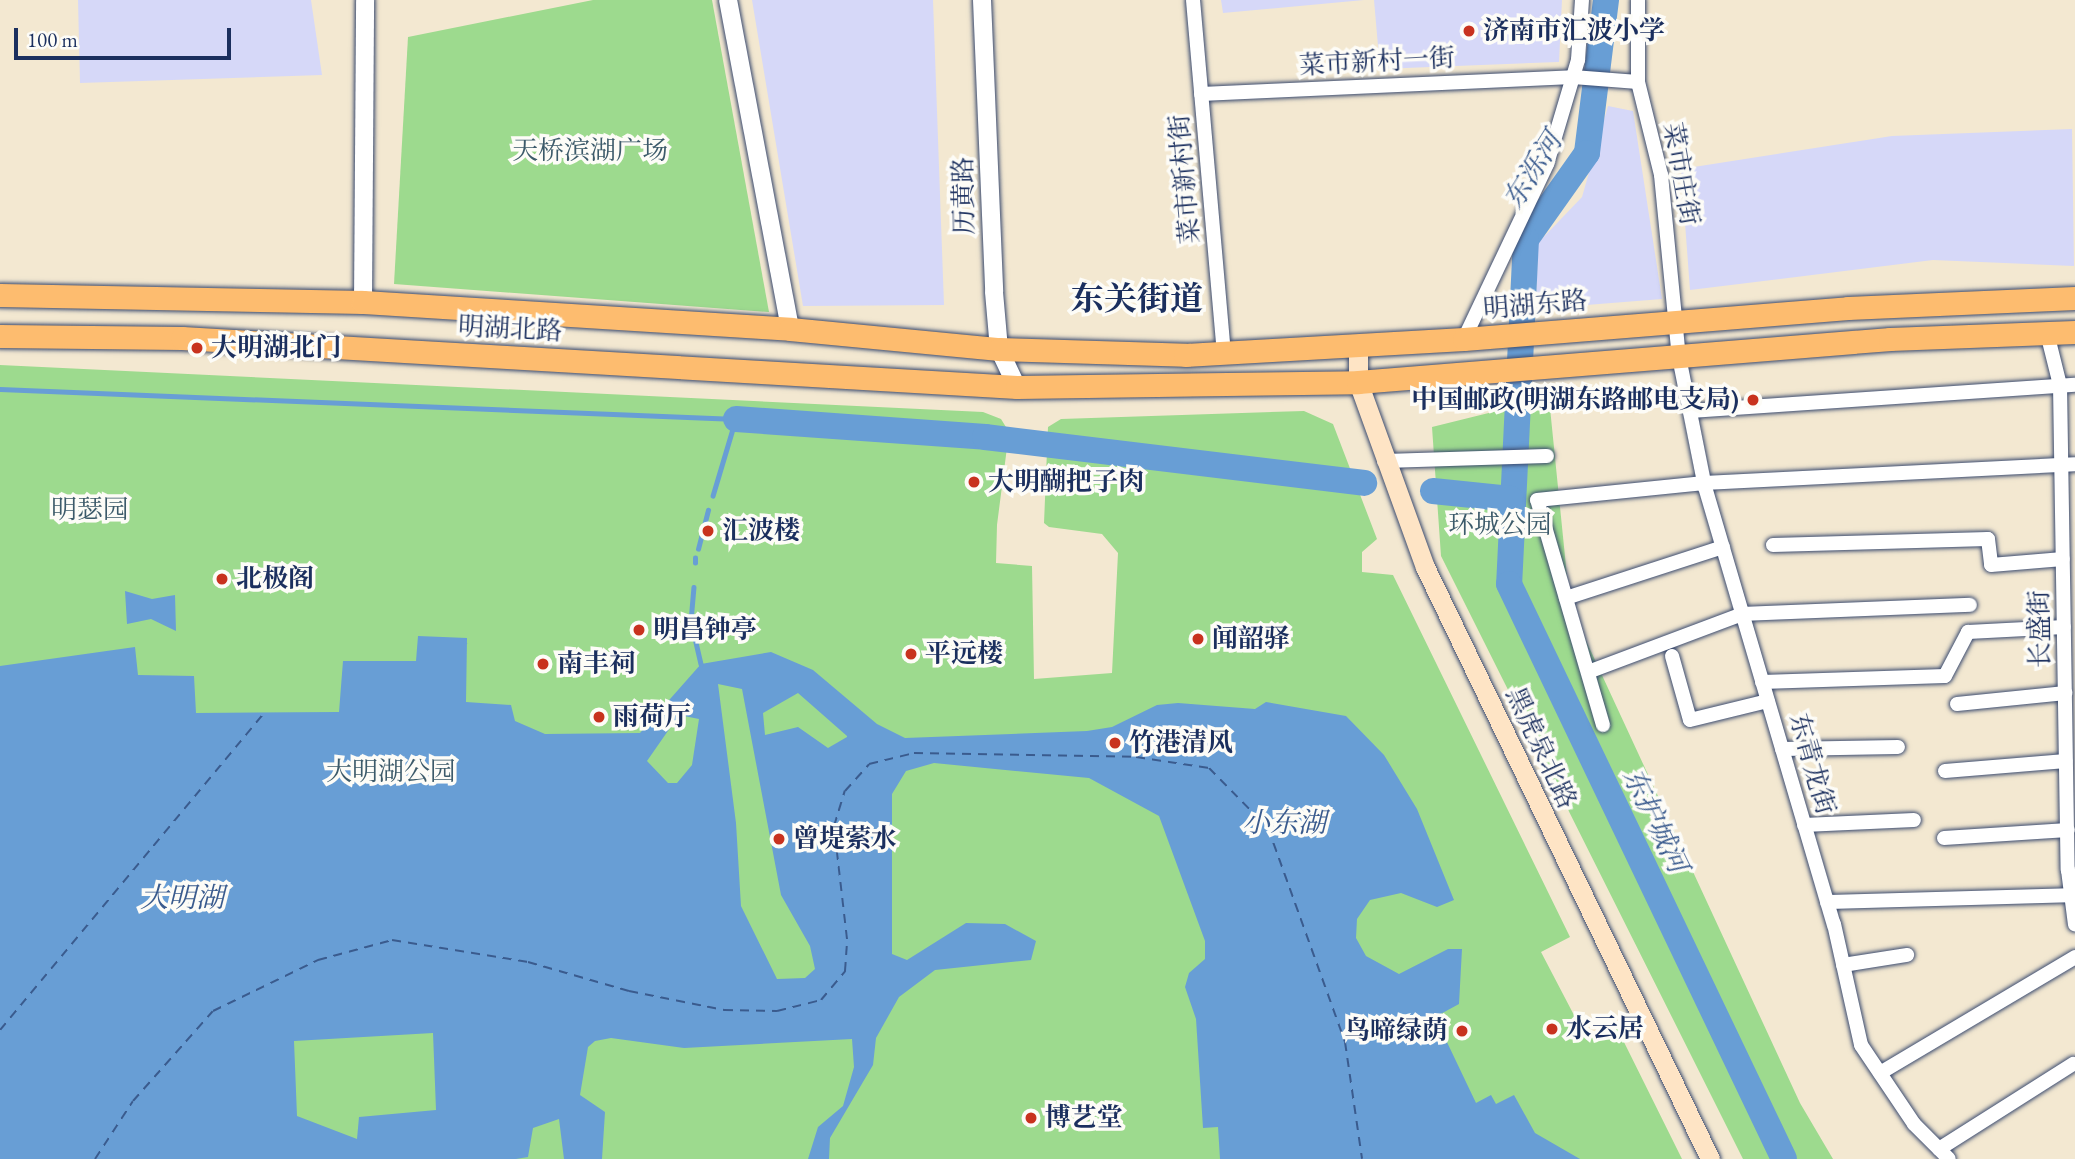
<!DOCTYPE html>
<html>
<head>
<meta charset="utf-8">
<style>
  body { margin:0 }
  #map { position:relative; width:2075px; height:1159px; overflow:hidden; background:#f3e8d1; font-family:"EB Garamond","Noto Serif SC",serif }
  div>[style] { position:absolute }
  .built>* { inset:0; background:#d6d8f8 }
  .green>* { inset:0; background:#9dda8e }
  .water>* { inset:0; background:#689ed5 }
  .stream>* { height:4.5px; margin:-2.25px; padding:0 2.25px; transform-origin:2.25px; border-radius:2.25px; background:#689ed5 }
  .river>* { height:26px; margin:-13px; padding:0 13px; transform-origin:13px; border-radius:13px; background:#689ed5 }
  .ferry>* { height:2px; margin-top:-1px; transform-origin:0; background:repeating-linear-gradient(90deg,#3a5b8e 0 9px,transparent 0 16px) }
  .roads { filter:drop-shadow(0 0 2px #3b4b6f) drop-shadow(0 0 2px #3b4b6f) }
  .minor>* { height:14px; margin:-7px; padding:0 7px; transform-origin:7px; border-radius:7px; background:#fff }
  .tertiary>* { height:18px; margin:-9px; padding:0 9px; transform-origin:9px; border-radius:9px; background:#fff }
  .secondary>* { height:19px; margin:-9.5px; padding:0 9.5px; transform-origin:9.5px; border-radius:9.5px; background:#fee4c5 }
  .primary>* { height:23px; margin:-11.5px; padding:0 11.5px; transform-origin:11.5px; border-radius:11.5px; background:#fdbc6f }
  .dots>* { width:19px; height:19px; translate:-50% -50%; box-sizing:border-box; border:4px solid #fdfcf7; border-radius:50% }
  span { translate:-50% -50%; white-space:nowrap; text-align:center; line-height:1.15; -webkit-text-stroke:7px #fdfcf7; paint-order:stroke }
  .poi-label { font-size:26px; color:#1b2f5e; font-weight:700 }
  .left { translate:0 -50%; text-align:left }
  .right { translate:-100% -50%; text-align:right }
  .street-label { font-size:26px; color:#1b2f5e }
  .park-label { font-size:26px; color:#3c5a6a }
  .water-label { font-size:28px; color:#3a5b8e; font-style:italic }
  .district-label { font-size:33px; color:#1b2f5e; font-weight:700 }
  .scale { position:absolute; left:14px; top:28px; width:217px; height:32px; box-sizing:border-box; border:4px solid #1b2f5e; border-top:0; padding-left:9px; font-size:21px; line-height:24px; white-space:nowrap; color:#1b2f5e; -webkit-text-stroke:5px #fdfcf7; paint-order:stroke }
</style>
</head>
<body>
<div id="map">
  <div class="built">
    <div style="clip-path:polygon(78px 0,311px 0,322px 75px,80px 83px)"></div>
    <div style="clip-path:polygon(752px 0,933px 0,944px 305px,803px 306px)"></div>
    <div style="clip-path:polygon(1221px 0,1364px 0,1223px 13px)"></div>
    <div style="clip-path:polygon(1374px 0,1562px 0,1559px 62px,1380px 69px)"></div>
    <div style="clip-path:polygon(1608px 106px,1633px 111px,1662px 299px,1536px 309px,1538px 243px,1582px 197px)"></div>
    <div style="clip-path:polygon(2072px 129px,2074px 266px,1933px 260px,1690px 290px,1681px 169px,1892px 136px)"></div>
  </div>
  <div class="green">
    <div style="clip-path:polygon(593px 0,712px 0,769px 312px,394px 284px,408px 37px)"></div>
    <div style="clip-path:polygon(0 365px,983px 412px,1001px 419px,1009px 432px,997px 525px,996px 563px,1032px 566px,1034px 679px,1112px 673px,1118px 553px,1102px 534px,1049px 527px,1044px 523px,1048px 427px,1061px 419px,1304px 411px,1333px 424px,1377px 539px,1362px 552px,1362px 572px,1393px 575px,1570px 937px,1541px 952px,1587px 1040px,1617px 1028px,1682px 1159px,0 1159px)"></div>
    <div style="clip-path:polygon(1549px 398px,1570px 606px,1800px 1103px,1833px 1159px,1743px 1159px,1441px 556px,1432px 427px)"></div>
  </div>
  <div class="water">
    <div style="clip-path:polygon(125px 591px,152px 599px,175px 595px,176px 631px,151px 619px,127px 624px)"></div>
    <div style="clip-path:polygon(evenodd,418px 636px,467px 638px,466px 702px,511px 705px,515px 721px,545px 734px,640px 733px,701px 664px,771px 652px,813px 670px,877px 724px,905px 738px,1087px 731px,1112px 727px,1157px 705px,1178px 703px,1255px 709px,1266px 702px,1346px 716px,1384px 755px,1417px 809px,1454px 900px,1437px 907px,1401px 893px,1370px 900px,1357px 919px,1356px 938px,1366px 956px,1399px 974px,1448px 949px,1462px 949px,1459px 1004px,1435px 1017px,1476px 1103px,1491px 1095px,1496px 1104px,1514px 1095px,1535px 1133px,1580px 1159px,1220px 1159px,1218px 1127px,1203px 1128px,1196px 1019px,1185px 987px,1189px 973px,1205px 959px,1205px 941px,1159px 816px,1089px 778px,934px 763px,906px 771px,892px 794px,892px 954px,907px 960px,966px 923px,1005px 924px,1036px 941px,1031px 960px,935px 970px,899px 997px,876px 1038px,873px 1065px,830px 1138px,829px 1159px,808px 1159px,818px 1127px,843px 1106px,854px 1067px,852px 1039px,684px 1048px,611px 1038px,595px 1041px,588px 1047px,580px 1095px,605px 1112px,602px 1159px,564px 1159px,559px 1119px,533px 1128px,528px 1157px,516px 1159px,0 1159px,0 666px,135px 647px,138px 675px,194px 676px,196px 713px,339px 712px,343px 661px,416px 661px,418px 636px,718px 684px,742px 689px,781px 895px,810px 946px,815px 969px,805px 978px,777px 979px,741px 906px,736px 823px,718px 684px,418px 636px,798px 693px,847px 736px,847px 737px,828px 748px,798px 727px,765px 735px,763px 713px,798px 693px,418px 636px,679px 715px,699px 719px,692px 765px,677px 783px,668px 783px,647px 761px,679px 715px,418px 636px,433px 1033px,436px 1110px,359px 1117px,357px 1139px,297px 1116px,294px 1041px,433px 1033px)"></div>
  </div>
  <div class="stream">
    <div style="left:0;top:389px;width:737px;rotate:2.33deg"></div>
    <div style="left:736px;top:419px;width:80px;rotate:106.6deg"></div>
    <div style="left:698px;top:549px;width:40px;rotate:-75.6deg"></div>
    <div style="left:695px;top:563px;width:5px;rotate:-90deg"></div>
    <div style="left:694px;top:587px;width:34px;rotate:95deg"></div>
    <div style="left:691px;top:621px;width:44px;rotate:76.9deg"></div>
  </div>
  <div class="river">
    <div style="left:1606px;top:0;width:154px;rotate:97.1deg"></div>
    <div style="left:1587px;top:153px;width:105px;rotate:125.3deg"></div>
    <div style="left:1526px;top:239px;width:345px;rotate:92.8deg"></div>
    <div style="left:1509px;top:584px;width:637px;rotate:64.44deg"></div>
    <div style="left:736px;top:419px;width:250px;rotate:4.1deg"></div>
    <div style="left:985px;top:437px;width:382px;rotate:6.9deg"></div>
    <div style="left:1433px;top:491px;width:78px;rotate:5.9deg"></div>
  </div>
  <div class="ferry">
    <div style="left:0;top:1030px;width:414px;rotate:-50.2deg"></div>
    <div style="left:95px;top:1159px;width:69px;rotate:-56.8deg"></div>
    <div style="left:133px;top:1101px;width:120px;rotate:-48.4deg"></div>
    <div style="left:213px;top:1011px;width:117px;rotate:-25.9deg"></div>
    <div style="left:318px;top:960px;width:77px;rotate:-15.1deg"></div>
    <div style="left:392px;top:940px;width:138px;rotate:9.2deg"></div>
    <div style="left:528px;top:962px;width:105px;rotate:16deg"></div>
    <div style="left:629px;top:991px;width:97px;rotate:11.3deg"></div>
    <div style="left:724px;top:1010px;width:53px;rotate:1.1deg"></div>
    <div style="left:777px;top:1011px;width:45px;rotate:-14deg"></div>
    <div style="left:821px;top:1000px;width:38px;rotate:-50deg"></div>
    <div style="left:845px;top:971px;width:32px;rotate:-86deg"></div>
    <div style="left:847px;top:939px;width:114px;rotate:-96.6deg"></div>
    <div style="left:834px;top:826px;width:37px;rotate:-73deg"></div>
    <div style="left:845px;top:791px;width:36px;rotate:-48deg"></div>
    <div style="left:869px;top:764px;width:46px;rotate:-13.7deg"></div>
    <div style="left:914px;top:753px;width:222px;rotate:1deg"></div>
    <div style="left:1136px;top:757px;width:74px;rotate:8.6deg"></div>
    <div style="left:1209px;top:768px;width:84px;rotate:45.5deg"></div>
    <div style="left:1268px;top:828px;width:227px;rotate:70.2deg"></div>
    <div style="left:1345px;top:1042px;width:118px;rotate:81.7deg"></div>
  </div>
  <div class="roads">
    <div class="minor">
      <div style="left:1193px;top:0;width:355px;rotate:85deg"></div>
      <div style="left:1638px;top:0;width:82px;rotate:90deg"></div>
      <div style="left:1638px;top:82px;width:96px;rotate:76.1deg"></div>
      <div style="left:1661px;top:175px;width:183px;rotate:84.4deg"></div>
      <div style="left:1679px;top:357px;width:133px;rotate:78.7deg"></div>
      <div style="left:1705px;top:487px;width:456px;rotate:73.6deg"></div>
      <div style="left:1834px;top:924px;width:124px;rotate:77.4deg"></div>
      <div style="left:1861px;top:1045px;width:95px;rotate:56.1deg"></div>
      <div style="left:1914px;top:1124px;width:49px;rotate:45deg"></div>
      <div style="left:1201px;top:94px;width:372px;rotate:-2.6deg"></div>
      <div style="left:1573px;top:77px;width:65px;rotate:4.4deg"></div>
      <div style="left:2047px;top:333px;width:54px;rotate:76deg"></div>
      <div style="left:2060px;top:385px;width:485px;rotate:89.1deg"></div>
      <div style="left:2068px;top:870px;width:55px;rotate:82.7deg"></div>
      <div style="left:1464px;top:339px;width:194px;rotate:-64.6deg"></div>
      <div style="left:1547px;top:164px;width:109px;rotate:-73.4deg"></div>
      <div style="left:1578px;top:60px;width:60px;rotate:-86.2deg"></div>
      <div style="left:1690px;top:411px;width:386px;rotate:-3.9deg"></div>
      <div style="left:1384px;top:461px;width:163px;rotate:-1.8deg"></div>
      <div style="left:1773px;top:545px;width:215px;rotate:-1.6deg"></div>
      <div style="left:1988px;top:539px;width:26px;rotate:83deg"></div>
      <div style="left:1991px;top:565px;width:72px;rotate:-4.8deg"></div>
      <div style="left:1566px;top:598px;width:165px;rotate:-18deg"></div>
      <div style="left:1672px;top:656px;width:66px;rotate:74.3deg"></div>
      <div style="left:1690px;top:720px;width:80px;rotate:-13.7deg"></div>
      <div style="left:1588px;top:672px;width:165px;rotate:-20.6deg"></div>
      <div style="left:1742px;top:614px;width:228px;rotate:-2.3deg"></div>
      <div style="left:1762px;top:682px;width:183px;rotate:-1.9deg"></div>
      <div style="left:1945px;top:676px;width:50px;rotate:-62.4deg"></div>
      <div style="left:1968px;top:632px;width:96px;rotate:-3deg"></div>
      <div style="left:1957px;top:704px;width:109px;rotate:-5.8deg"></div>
      <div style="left:1603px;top:725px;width:234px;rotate:-106.3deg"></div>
      <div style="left:1537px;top:500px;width:168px;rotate:-5.8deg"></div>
      <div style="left:1704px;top:483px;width:371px;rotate:-2.9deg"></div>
      <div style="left:1782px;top:749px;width:116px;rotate:-1deg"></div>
      <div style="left:1945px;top:771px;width:121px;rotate:-4.7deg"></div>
      <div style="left:1804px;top:825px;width:110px;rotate:-2.6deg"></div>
      <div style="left:1944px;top:838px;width:124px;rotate:-3.7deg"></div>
      <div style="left:1827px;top:902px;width:244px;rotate:-1.6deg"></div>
      <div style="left:1843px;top:965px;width:65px;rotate:-8.9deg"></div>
      <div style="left:1880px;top:1073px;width:227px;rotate:-30.7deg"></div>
      <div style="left:1939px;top:1149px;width:159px;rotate:-32.4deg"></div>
    </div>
    <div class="tertiary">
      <div style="left:728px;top:0;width:335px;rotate:79.3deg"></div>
      <div style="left:982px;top:0;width:292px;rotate:87.6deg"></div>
      <div style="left:994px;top:292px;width:57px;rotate:85deg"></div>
      <div style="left:999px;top:349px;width:42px;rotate:64.7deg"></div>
      <div style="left:363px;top:302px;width:302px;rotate:-89.6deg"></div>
    </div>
    <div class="secondary">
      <div style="left:1358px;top:347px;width:35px;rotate:90deg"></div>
      <div style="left:1358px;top:382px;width:197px;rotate:70.1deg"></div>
      <div style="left:1425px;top:567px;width:657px;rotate:64.29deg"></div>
    </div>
    <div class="primary">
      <div style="left:0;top:295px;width:363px;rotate:1.1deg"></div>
      <div style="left:363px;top:302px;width:428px;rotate:3.6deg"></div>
      <div style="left:790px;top:329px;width:210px;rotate:5.5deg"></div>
      <div style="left:999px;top:349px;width:186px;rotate:1.8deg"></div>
      <div style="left:1185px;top:355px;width:279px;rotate:-3.3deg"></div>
      <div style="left:1464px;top:339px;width:385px;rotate:-4.6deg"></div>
      <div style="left:1848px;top:308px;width:227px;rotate:-2.5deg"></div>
      <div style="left:0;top:336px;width:182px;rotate:0.6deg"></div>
      <div style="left:182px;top:338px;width:836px;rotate:3.36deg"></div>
      <div style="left:1017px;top:387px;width:341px;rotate:-0.8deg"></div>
      <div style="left:1358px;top:382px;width:534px;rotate:-4.62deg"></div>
      <div style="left:1890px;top:339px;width:185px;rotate:-2.2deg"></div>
    </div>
  </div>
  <div class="dots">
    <div style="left:1469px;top:31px;background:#c8321e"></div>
    <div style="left:197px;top:348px;background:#c8321e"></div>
    <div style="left:1753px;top:400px;background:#c8321e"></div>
    <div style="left:974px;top:482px;background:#c8321e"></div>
    <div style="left:708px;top:531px;background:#c8321e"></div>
    <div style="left:222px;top:579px;background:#c8321e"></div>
    <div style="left:639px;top:630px;background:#c8321e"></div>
    <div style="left:1198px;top:639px;background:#c8321e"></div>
    <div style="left:911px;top:654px;background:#c8321e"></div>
    <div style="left:543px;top:664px;background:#c8321e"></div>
    <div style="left:599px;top:717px;background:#c8321e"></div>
    <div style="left:1115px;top:743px;background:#c8321e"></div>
    <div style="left:779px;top:839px;background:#c8321e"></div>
    <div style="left:1552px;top:1029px;background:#c8321e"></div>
    <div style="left:1462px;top:1031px;background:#c8321e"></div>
    <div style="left:1031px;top:1118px;background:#c8321e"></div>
  </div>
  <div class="poi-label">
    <span class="left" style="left:1483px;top:31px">济南市汇波小学</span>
    <span class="left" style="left:211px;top:348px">大明湖北门</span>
    <span class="right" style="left:1739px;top:400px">中国邮政(明湖东路邮电支局)</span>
    <span class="left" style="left:988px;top:482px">大明醐把子肉</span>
    <span class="left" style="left:722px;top:531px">汇波楼</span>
    <span class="left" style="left:236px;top:579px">北极阁</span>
    <span class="left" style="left:653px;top:630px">明昌钟亭</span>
    <span class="left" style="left:1212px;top:639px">闻韶驿</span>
    <span class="left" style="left:925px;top:654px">平远楼</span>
    <span class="left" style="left:557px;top:664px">南丰祠</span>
    <span class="left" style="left:613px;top:717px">雨荷厅</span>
    <span class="left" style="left:1129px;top:743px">竹港清风</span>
    <span class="left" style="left:793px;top:839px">曾堤萦水</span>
    <span class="left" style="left:1566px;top:1029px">水云居</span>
    <span class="right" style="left:1448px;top:1031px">鸟啼绿荫</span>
    <span class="left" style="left:1045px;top:1118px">博艺堂</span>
  </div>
  <div class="street-label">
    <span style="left:1377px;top:62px;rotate:-3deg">菜市新村一街</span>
    <span style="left:1681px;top:174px;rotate:80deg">菜市庄街</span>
    <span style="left:1185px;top:179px;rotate:-95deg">菜市新村街</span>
    <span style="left:964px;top:196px;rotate:-91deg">历黄路</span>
    <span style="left:1535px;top:305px;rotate:-5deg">明湖东路</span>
    <span style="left:510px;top:329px;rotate:3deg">明湖北路</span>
    <span style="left:2040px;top:629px;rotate:-91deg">长盛街</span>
    <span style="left:1541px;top:748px;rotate:65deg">黑虎泉北路</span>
    <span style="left:1812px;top:764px;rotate:74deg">东青龙街</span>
  </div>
  <div class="park-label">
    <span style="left:590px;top:151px">天桥滨湖广场</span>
    <span style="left:90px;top:510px">明瑟园</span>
    <span style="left:1500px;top:525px">环城公园</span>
    <span style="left:391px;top:772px">大明湖公园</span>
  </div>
  <div class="water-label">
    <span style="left:1532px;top:170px;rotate:-58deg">东泺河</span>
    <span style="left:1656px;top:820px;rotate:64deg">东护城河</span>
    <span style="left:1284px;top:822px">小东湖</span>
    <span style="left:182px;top:897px">大明湖</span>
  </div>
  <div class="district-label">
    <span style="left:1137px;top:299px">东关街道</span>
  </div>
  <div class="scale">100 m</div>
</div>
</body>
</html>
